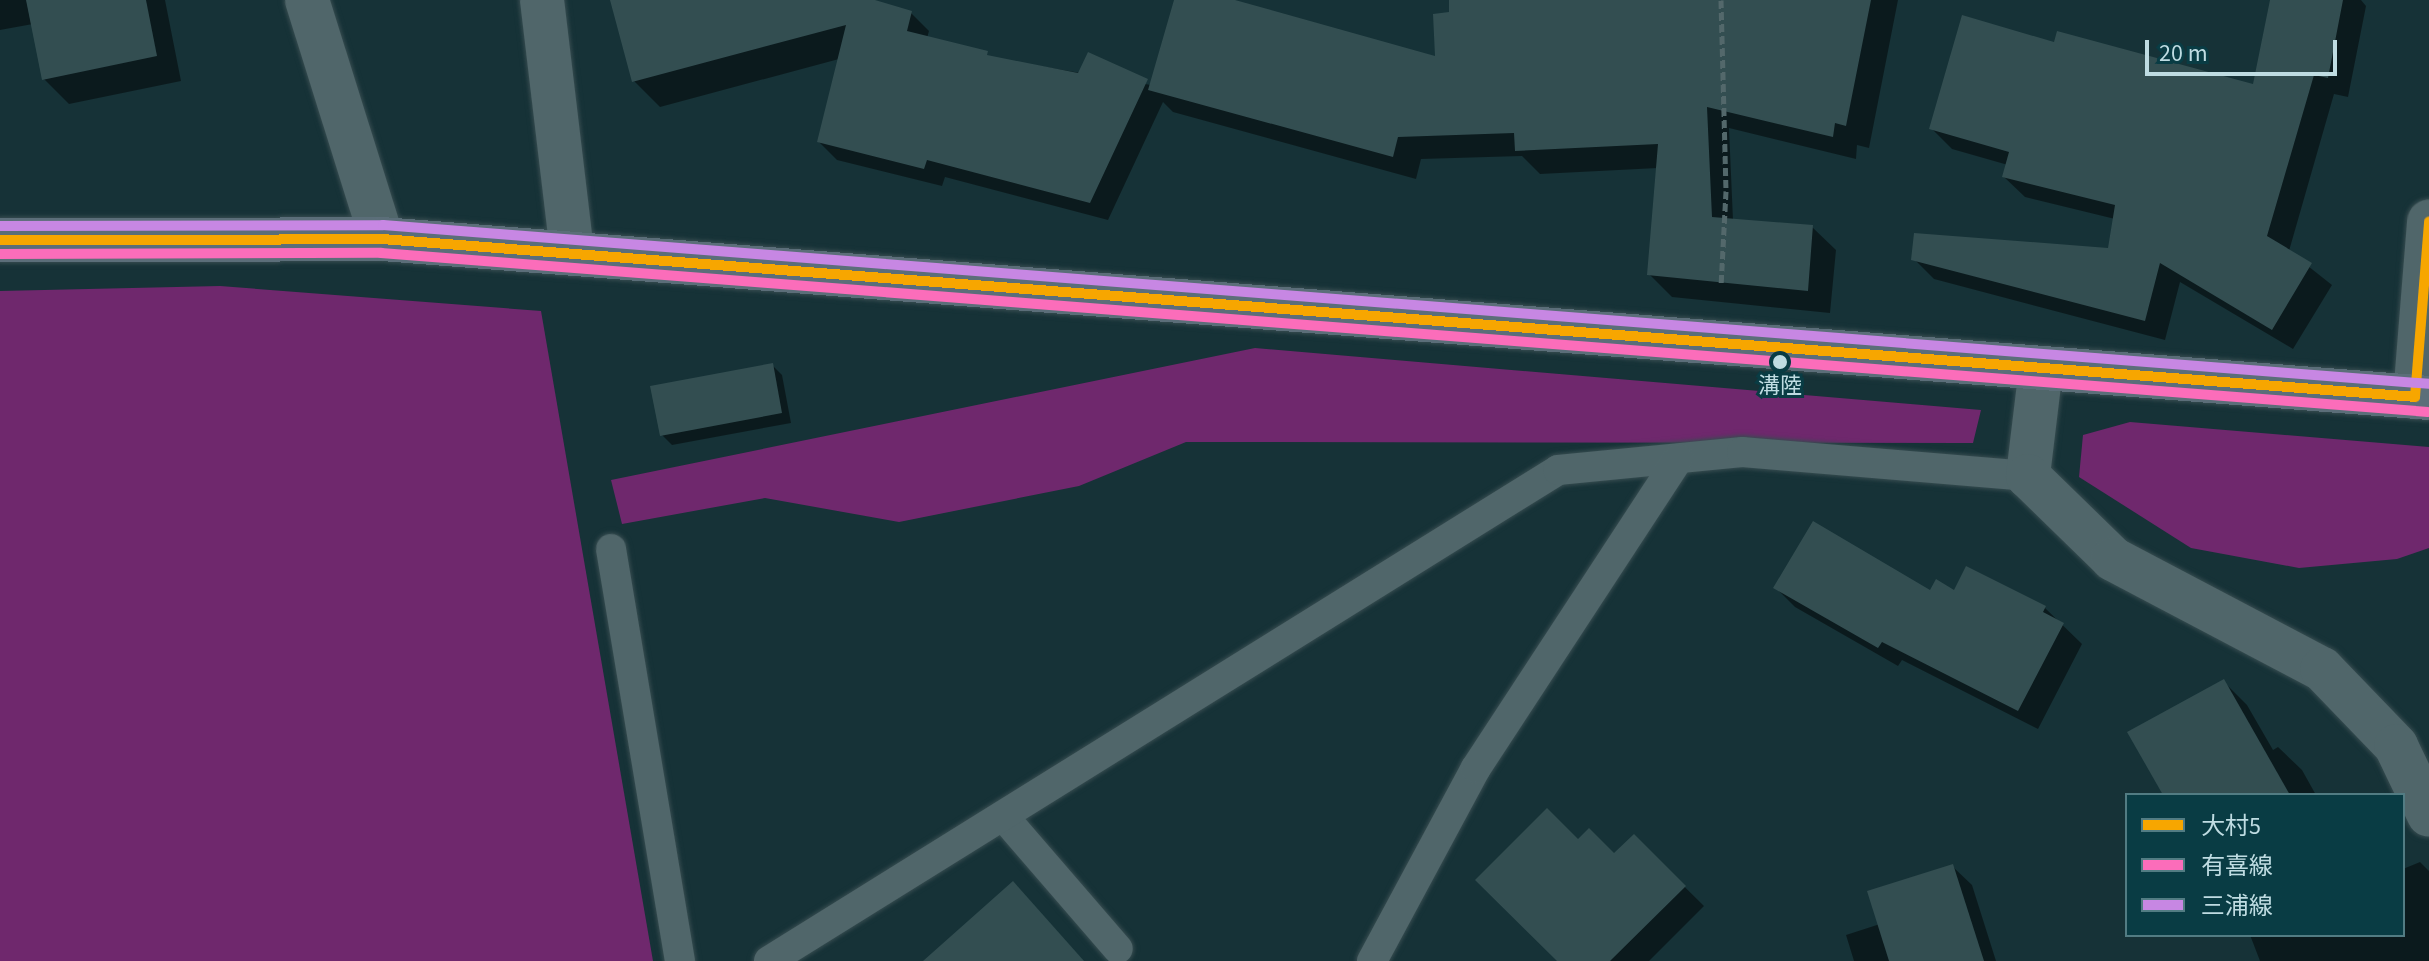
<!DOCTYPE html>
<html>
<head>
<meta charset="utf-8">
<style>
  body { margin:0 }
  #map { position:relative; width:2429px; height:961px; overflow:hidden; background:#163237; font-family:"Source Sans 3","Noto Sans JP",sans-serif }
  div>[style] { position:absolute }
  .water>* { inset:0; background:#6f286d }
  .shadow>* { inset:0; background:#0007 }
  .building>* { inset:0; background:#334e51 }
  .path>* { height:5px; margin-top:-2.5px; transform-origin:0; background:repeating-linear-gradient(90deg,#53686b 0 8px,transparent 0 12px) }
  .roads { filter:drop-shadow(0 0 2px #374c50) drop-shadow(0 0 2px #374c50) }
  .lane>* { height:30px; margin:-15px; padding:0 15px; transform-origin:15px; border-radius:15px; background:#50666a }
  .street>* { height:44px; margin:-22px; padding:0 22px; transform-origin:22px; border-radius:22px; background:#50666a }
  .secondary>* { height:44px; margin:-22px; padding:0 22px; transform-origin:22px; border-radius:22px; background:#50666a }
  .primary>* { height:44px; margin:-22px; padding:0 22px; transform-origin:22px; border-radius:22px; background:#5b6e79 }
  .bus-1>* { height:10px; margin:-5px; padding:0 5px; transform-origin:5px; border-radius:5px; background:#f7a600 }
  .bus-2>* { height:10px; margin:-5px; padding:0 5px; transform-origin:5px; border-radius:5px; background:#fb6dba }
  .bus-3>* { height:10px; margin:-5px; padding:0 5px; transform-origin:5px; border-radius:5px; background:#c787e3 }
  .dots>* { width:22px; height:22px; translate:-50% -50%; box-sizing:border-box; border:4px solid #093c44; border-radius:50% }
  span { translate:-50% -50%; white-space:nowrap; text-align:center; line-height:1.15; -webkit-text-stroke:6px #093c44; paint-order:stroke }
  .bus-label { font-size:22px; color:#bfdce2 }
  .legend { position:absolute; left:2125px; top:793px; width:280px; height:144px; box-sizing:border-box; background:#093c44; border:2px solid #527c83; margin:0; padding:10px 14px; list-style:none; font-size:24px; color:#bfdce2 }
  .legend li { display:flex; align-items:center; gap:16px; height:40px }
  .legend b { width:40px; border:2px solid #527c83 }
  .scale { position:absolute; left:2145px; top:40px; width:192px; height:36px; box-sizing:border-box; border:4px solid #bfdce2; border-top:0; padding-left:10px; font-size:24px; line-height:28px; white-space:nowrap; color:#bfdce2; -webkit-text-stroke:6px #093c44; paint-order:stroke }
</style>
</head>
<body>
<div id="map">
  <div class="water">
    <div style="clip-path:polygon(220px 286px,541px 311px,653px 961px,0 961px,0 291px)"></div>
    <div style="clip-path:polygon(1255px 348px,1981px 410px,1973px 443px,1186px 442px,1079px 486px,899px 522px,765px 498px,622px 524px,611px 480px)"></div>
    <div style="clip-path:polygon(2130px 422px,2429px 447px,2429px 548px,2397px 559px,2299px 568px,2191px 548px,2079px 477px,2083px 435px)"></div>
  </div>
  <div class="shadow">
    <div style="clip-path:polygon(0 0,165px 0,181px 81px,69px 104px,44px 79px,33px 24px,0 30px)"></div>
    <div style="clip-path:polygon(612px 0,857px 0,911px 13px,929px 31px,927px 38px,992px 58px,1151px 85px,1176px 0,1227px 0,1438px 58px,1451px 14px,1494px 0,1898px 0,1869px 148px,1857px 145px,1856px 159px,1729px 128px,1733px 220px,1812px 227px,1836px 250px,1830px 313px,1672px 297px,1649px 274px,1658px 168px,1540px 174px,1522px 156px,1421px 159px,1416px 179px,1173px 112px,1163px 102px,1108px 220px,945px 177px,942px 186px,837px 160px,819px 142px,839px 59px,660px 107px,634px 81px)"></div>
    <div style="clip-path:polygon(2272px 0,2361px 0,2366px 6px,2348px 97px,2334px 94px,2289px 251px,2332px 285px,2293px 349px,2180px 282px,2165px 340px,1934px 279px,1914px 259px,2110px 250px,2115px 219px,2025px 197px,2004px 177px,2008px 165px,1952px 149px,1931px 128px,2055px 44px,2255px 87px)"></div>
    <div style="clip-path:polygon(772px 365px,782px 375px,791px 423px,672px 445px,662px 435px)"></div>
    <div style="clip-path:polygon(1967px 568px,2045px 608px,2082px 644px,2038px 729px,1902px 660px,1898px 666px,1795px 607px,1776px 588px,1955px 592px)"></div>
    <div style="clip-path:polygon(2224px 682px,2247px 705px,2273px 750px,2278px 747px,2302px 770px,2316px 795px,2165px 795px)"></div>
    <div style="clip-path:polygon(1634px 837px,1704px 906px,1649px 961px,1560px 961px,1578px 842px,1614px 856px)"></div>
    <div style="clip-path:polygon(2420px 862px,2429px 871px,2429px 961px,2260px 961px,2250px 935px,2403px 935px,2403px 869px)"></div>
    <div style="clip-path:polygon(1952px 866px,1972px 885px,1996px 961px,1854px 961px,1846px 935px,1880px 924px)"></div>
  </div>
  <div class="building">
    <div style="clip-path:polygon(26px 0,146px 0,157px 56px,42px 80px)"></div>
    <div style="clip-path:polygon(610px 0,875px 0,912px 11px,907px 31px,988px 51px,987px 55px,1078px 73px,1088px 52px,1148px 79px,1090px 203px,927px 160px,924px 169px,817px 142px,846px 25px,632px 82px)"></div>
    <div style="clip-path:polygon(1174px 0,1235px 0,1435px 56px,1433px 14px,1449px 12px,1449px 0,1871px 0,1846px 126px,1835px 123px,1833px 137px,1707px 107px,1712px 217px,1813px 225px,1808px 291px,1647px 275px,1658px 144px,1515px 151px,1514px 133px,1398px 137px,1393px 157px,1148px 90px)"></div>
    <div style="clip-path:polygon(2270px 0,2343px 0,2328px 78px,2314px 75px,2267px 236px,2312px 263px,2272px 330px,2160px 263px,2145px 321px,1911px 260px,1914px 233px,2108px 248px,2115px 205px,2002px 177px,2009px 152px,1929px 129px,1962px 15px,2054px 42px,2057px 31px,2253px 84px)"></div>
    <div style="clip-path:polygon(773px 363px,782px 413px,660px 436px,650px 386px)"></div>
    <div style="clip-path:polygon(1813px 521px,1930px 590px,1936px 579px,1954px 590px,1966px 566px,2046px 606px,2043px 612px,2064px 623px,2018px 711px,1882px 642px,1878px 648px,1773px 588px)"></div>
    <div style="clip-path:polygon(2224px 679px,2290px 795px,2163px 795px,2127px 732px)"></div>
    <div style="clip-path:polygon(1547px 808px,1578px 839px,1589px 828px,1614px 853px,1634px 834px,1686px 886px,1610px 961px,1557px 961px,1475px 880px)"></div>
    <div style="clip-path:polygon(1953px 864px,1984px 961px,1889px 961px,1867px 891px)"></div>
    <div style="clip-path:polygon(1013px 881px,1084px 961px,923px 961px)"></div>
  </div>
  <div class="path">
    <div style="left:1721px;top:0;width:191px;rotate:88.5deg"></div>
    <div style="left:1726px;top:191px;width:95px;rotate:93deg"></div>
  </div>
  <div class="roads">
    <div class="lane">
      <div style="left:611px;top:549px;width:418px;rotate:80.5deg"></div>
      <div style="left:1004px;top:817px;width:174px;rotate:49.2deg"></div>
      <div style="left:769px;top:961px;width:929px;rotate:-31.89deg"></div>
      <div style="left:1558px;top:470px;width:185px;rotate:-5.6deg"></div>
      <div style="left:1742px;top:452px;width:287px;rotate:4.8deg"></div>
      <div style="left:1372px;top:961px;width:219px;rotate:-61.7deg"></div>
      <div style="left:1476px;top:768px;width:369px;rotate:-56.8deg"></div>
    </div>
    <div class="street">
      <div style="left:307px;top:0;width:250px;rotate:72.6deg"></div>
      <div style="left:542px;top:0;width:255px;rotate:83.2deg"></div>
      <div style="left:2041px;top:368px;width:109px;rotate:96.9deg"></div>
      <div style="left:2028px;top:476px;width:119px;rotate:44.3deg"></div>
      <div style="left:2113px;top:559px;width:236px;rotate:27.8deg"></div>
      <div style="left:2322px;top:669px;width:107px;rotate:46.1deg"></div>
      <div style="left:2396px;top:746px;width:76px;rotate:64.4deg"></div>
    </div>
    <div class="secondary">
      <div style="left:2415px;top:397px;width:176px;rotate:-85.4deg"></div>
    </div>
    <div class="primary">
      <div style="left:0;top:240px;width:382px;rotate:-0.1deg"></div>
      <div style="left:382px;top:239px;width:2053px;rotate:4.44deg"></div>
    </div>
  </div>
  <div class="bus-1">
    <div style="left:0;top:240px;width:382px;rotate:-0.1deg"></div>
    <div style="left:382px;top:239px;width:2039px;rotate:4.44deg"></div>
    <div style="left:2415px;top:397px;width:176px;rotate:-85.4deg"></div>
  </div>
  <div class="bus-2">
    <div style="left:0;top:254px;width:381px;rotate:-0.2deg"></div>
    <div style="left:381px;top:253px;width:2053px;rotate:4.44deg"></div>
  </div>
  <div class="bus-3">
    <div style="left:0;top:226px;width:383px;rotate:-0.1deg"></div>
    <div style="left:383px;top:225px;width:2052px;rotate:4.44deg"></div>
  </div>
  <div class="dots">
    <div style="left:1780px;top:362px;background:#bfdce2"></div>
  </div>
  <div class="bus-label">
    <span style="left:1780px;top:387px">溝陸</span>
  </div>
  <ul class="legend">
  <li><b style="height:10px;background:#f7a600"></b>大村5</li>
  <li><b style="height:10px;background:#fb6dba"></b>有喜線</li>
  <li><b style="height:10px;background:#c787e3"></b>三浦線</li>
  </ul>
  <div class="scale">20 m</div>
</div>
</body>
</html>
